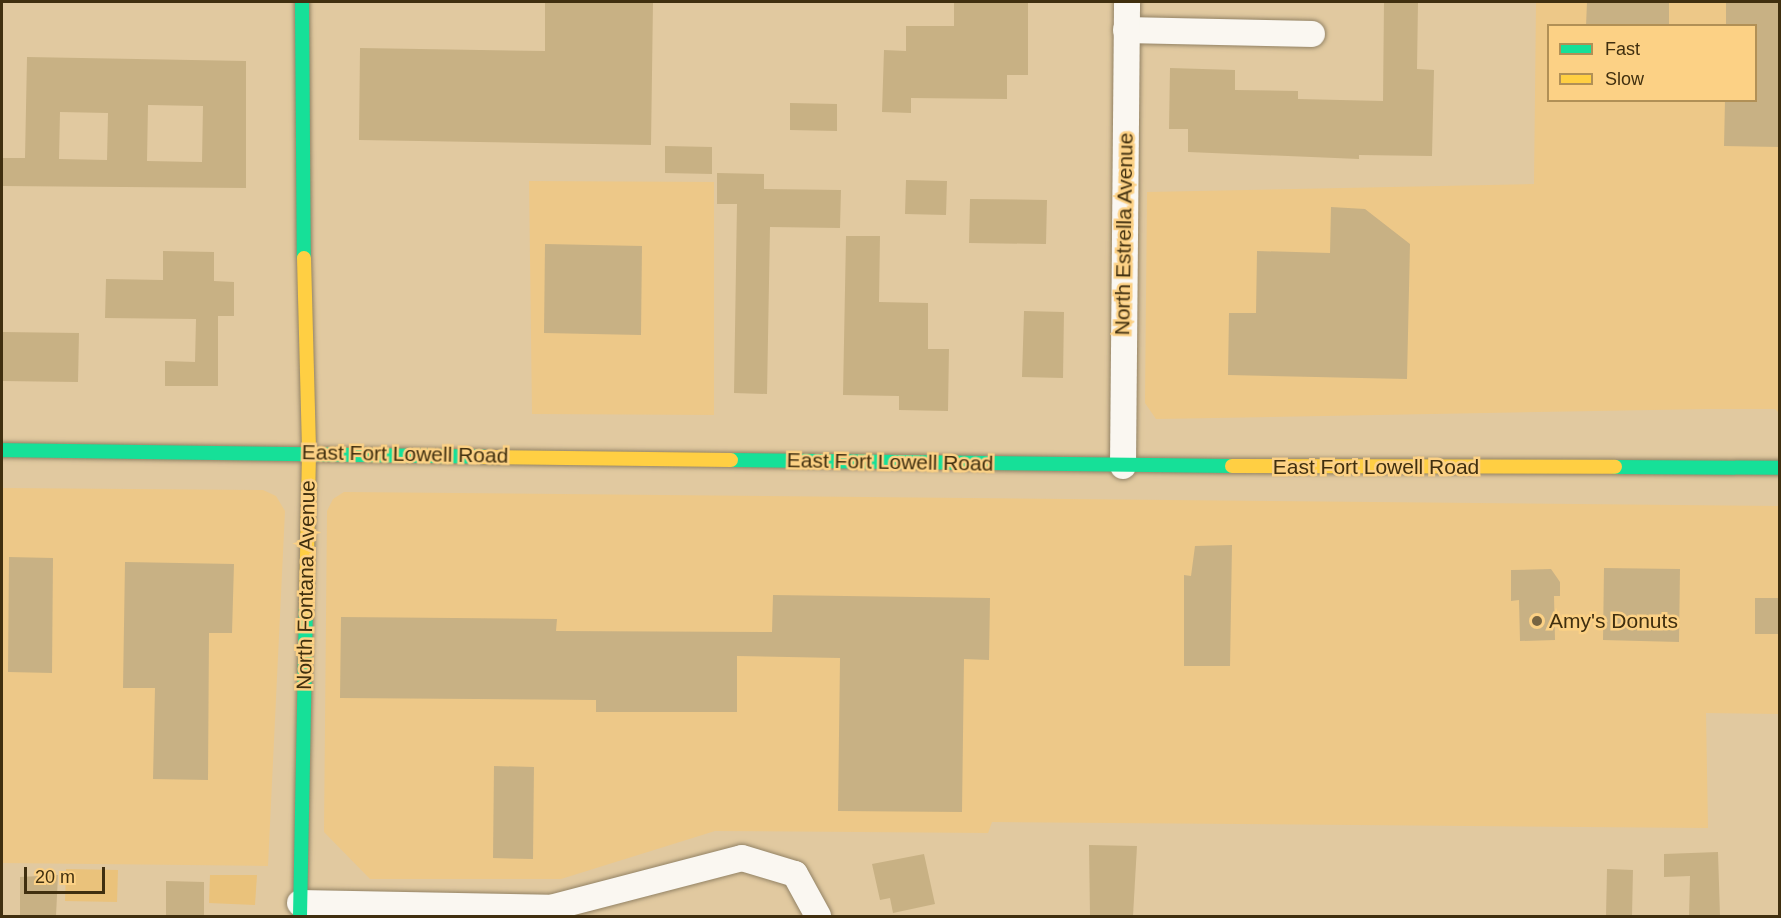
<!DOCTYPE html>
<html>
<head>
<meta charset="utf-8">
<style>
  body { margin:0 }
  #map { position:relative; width:1781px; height:918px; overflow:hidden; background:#e1c9a0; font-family:Helvetica,sans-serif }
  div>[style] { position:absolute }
  .built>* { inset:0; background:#edc888 }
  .green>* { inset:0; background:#eac27b }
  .building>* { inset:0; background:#c8b184 }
  .roads { filter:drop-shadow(0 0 2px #928264) drop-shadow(0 0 2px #928264) }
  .street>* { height:26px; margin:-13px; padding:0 13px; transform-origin:13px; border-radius:13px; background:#faf7f1 }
  .fast>* { height:14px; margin:-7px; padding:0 7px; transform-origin:7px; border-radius:7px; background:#16e098 }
  .slow>* { height:14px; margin:-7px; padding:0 7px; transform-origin:7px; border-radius:7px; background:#ffcf43 }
  .dots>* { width:16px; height:16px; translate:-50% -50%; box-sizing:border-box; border:3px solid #fcd185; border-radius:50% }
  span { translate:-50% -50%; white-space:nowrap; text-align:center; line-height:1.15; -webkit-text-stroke:5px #fcd185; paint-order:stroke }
  .street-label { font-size:21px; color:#402f0f }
  .poi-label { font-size:21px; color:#402f0f }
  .left { translate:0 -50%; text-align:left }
  .frame { position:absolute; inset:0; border:3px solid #402f0f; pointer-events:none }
  .legend { position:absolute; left:1547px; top:24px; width:210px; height:78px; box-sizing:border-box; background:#fcd185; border:2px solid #b19056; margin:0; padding:8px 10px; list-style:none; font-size:18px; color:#402f0f }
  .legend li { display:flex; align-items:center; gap:12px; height:30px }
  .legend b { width:30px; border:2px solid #b19056 }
  .scale { position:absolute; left:24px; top:867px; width:81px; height:27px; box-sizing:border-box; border:3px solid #402f0f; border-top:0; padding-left:8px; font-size:18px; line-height:21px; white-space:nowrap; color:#402f0f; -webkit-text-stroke:4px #fcd185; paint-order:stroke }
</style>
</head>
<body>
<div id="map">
  <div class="built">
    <div style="clip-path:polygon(evenodd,1536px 2px,1779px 2px,1779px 413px,1775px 409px,1708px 409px,1156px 419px,1145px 403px,1147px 192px,1534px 184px,1536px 2px,1548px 26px,1756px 26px,1756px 100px,1548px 100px,1548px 26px)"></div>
    <div style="clip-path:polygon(529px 181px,714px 182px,714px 415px,532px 414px)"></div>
    <div style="clip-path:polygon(2px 488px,263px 490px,276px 496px,285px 511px,268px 866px,2px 863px)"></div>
    <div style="clip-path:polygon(344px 492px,1779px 506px,1779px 714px,1706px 713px,1708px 828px,992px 822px,988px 833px,715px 831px,561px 879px,370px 879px,324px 832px,327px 511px,333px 499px)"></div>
  </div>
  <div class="green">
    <div style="clip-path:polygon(66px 869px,118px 870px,117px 902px,65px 901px)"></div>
    <div style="clip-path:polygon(210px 875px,257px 875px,255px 905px,209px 903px)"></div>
  </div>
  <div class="building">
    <div style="clip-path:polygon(545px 2px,653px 2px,651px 145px,359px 140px,360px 48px,545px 51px)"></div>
    <div style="clip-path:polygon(954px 2px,1028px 2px,1028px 75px,1007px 75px,1007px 99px,911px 98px,911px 113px,882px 112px,884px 50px,906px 51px,906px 26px,954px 26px)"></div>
    <div style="clip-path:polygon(1384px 2px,1418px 2px,1417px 69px,1434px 70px,1432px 156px,1359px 155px,1359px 159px,1188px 152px,1188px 129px,1169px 129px,1170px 68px,1235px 70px,1235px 90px,1298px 91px,1298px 99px,1383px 101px)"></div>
    <div style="clip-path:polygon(1587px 2px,1669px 2px,1669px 26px,1586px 26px)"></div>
    <div style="clip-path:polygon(1726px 2px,1779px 2px,1779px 147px,1724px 146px,1725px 100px,1755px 100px,1755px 26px,1726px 26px)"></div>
    <div style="clip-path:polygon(evenodd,27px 57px,246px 61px,246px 188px,2px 186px,2px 158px,25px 158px,27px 57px,148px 105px,203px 106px,202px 162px,147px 161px,148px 105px,27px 57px,60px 112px,108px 113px,107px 160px,59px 159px,60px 112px)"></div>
    <div style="clip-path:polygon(790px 103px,837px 104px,837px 131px,790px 130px)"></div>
    <div style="clip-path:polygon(665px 146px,712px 147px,712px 174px,665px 173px)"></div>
    <div style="clip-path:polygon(717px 173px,764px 174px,764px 189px,841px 190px,840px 228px,770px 227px,767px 394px,734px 393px,737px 204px,717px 204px)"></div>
    <div style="clip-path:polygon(906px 180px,947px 181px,946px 215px,905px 214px)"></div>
    <div style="clip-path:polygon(970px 199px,1047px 200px,1046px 244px,969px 243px)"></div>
    <div style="clip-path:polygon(1331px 207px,1365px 209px,1410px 244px,1407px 379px,1228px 375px,1229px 313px,1256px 313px,1257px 251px,1330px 253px)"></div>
    <div style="clip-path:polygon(846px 236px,880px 236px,879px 302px,928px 303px,928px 349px,949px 349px,948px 411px,899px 410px,899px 396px,843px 395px)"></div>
    <div style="clip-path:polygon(545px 244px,642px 246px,641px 335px,544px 333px)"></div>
    <div style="clip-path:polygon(163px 251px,214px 252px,214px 281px,234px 282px,234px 316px,218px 316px,218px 386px,165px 386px,165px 361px,195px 362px,196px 319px,105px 318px,106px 279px,163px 280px)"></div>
    <div style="clip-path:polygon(1024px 311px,1064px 312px,1063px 378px,1022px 377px)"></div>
    <div style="clip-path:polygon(2px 332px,79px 333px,78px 382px,2px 381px)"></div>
    <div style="clip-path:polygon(1232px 545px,1230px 666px,1184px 666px,1184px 575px,1191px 576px,1195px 546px)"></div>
    <div style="clip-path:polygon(9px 557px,53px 558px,52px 673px,8px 672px)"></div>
    <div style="clip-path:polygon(125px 562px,234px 564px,232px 633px,209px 633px,208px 780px,153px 779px,155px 688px,123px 688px)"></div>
    <div style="clip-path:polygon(1604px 568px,1680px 569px,1679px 642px,1603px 640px)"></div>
    <div style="clip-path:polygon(1551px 569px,1560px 582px,1560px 596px,1554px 596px,1555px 640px,1520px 641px,1519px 600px,1511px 601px,1511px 570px)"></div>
    <div style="clip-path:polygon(773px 595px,990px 598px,989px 660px,964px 659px,962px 812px,838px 811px,840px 658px,737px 656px,737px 712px,596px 712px,596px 700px,340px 698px,341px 617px,557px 619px,556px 631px,772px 632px)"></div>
    <div style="clip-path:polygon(1755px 598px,1779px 598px,1779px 634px,1755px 634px)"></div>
    <div style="clip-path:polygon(494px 766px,534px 767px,533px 859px,493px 858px)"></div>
    <div style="clip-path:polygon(1089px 845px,1137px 846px,1133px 916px,1090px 916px)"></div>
    <div style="clip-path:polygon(1718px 852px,1720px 916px,1689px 916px,1690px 876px,1664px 877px,1664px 854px)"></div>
    <div style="clip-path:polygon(924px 854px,935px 904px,893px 913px,890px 898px,880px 900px,872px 864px)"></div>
    <div style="clip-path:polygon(1607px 869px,1633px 870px,1632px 916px,1606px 916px)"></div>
    <div style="clip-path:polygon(58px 875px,56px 916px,20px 916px,20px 877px)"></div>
    <div style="clip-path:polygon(166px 881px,204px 882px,204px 916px,166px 916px)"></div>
  </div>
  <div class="roads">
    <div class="street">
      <div style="left:1126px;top:30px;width:186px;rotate:1.2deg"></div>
      <div style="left:1123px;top:466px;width:464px;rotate:-89.5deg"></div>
      <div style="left:300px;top:903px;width:250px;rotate:1.1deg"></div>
      <div style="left:550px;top:908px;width:198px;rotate:-14.6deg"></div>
      <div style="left:742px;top:858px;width:55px;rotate:16.8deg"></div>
      <div style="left:795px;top:874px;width:48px;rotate:61.3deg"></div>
    </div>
    <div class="fast">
      <div style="left:302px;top:2px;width:256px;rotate:89.6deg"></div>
      <div style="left:2px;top:450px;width:481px;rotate:0.8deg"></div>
      <div style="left:731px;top:460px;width:501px;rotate:0.69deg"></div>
      <div style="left:1615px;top:467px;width:165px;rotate:0.3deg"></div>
      <div style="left:300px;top:916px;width:308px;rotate:-88.9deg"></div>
    </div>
    <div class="slow">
      <div style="left:304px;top:258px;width:194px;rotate:88.5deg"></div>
      <div style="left:309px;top:452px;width:156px;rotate:91.1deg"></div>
      <div style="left:483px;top:457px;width:248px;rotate:0.7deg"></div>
      <div style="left:1232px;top:466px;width:383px;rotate:0.1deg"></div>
    </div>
  </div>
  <div class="dots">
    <div style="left:1537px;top:621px;background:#786542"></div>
  </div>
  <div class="street-label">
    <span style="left:1124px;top:234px;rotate:-89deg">North Estrella Avenue</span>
    <span style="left:405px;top:454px;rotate:1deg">East Fort Lowell Road</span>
    <span style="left:890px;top:462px;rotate:1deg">East Fort Lowell Road</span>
    <span style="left:1376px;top:467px">East Fort Lowell Road</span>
    <span style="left:306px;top:585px;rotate:-89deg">North Fontana Avenue</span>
  </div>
  <div class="poi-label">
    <span class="left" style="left:1549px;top:621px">Amy's Donuts</span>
  </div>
  <div class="frame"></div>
  <ul class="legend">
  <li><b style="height:8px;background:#16e098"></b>Fast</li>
  <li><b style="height:8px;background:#ffcf43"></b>Slow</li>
  </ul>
  <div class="scale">20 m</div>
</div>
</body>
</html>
